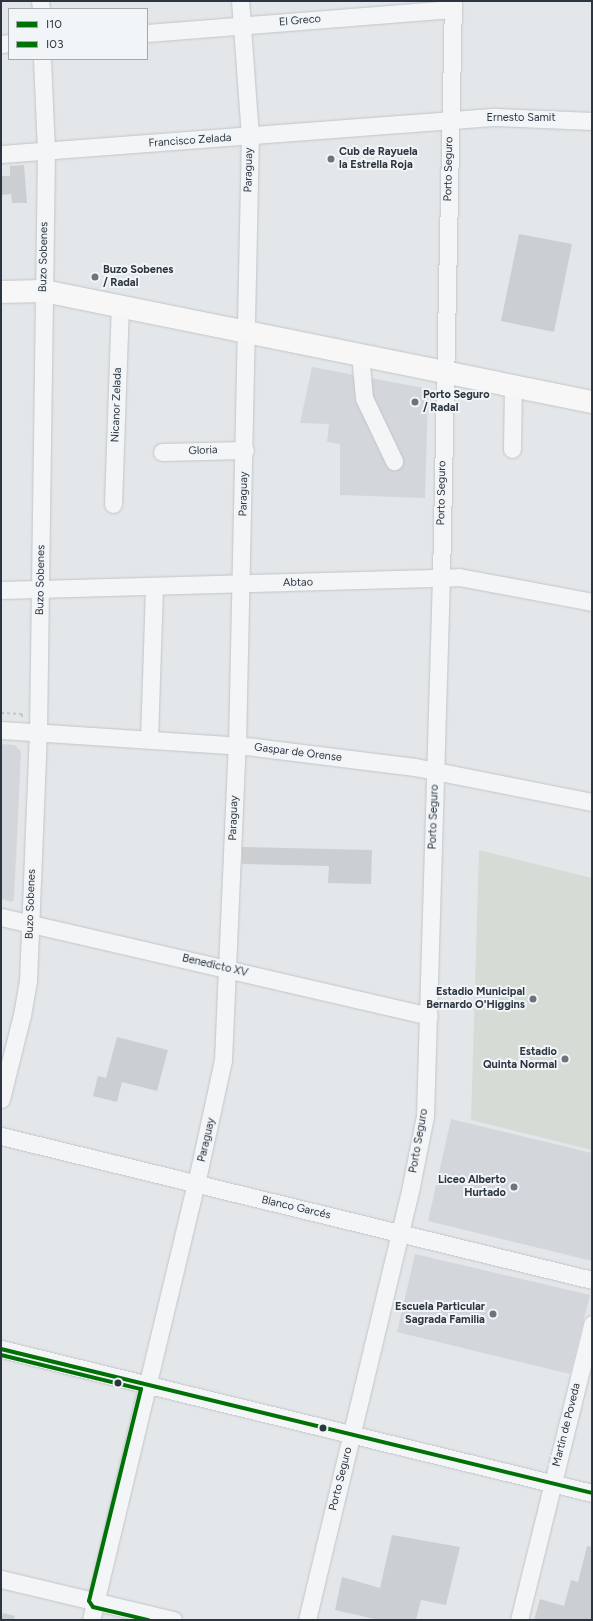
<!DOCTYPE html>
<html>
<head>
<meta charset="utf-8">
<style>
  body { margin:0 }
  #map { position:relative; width:593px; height:1621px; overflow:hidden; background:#e4e7e9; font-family:Figtree,sans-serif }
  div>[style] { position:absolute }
  .built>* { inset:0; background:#d3d7dc }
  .green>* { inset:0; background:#d6dcd5 }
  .building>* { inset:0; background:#cccfd1 }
  .path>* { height:2px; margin-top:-1px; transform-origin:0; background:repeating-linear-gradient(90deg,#c4c7c9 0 3px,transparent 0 6px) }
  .roads { filter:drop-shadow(0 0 1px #c2c5c7) drop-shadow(0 0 1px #c2c5c7) }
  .minor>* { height:17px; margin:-8.5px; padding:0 8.5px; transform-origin:8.5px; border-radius:8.5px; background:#f3f5f6 }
  .major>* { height:22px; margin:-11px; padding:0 11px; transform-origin:11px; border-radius:11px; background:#f7f7f7 }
  .bus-1>* { height:4px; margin:-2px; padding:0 2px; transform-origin:2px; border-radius:2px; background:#007106 }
  .bus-2>* { height:4px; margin:-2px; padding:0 2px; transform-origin:2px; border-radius:2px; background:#007106 }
  .dots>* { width:11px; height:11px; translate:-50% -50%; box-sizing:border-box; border:2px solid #f2f5f7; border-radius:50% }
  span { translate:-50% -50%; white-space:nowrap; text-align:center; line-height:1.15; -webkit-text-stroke:4px #f2f5f7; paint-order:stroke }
  .street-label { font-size:11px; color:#2c3641 }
  .poi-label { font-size:11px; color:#2c3641; font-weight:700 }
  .left { translate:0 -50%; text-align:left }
  .right { translate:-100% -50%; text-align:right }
  .frame { position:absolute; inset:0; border:2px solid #2c3641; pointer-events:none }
  .legend { position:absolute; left:8px; top:8px; width:140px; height:52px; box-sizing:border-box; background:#f2f5f7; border:1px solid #a3a9ae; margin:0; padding:5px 7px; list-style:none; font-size:12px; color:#2c3641 }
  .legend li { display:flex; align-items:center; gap:8px; height:20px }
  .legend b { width:20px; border:1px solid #a3a9ae }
</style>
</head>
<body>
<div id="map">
  <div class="built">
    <div style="clip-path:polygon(312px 367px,424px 388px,428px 396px,425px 498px,340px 495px,340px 444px,327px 442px,329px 424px,300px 423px)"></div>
    <div style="clip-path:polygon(1px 744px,15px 745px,21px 752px,14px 900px,11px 902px,1px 899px)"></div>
    <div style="clip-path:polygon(451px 1119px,592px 1153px,592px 1261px,428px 1221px)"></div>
    <div style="clip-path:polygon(415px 1254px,590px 1295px,570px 1374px,397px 1332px)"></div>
  </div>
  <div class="green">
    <div style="clip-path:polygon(479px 850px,592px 878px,592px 1150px,471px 1120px)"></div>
  </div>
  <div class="building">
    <div style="clip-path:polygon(24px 165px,27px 203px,12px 203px,11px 194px,2px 195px,1px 176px,10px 176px,10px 166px)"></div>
    <div style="clip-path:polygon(519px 234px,572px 244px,554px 332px,501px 321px)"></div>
    <div style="clip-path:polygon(242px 847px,372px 850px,371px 884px,328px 883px,329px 866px,242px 864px)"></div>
    <div style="clip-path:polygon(117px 1037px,168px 1050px,157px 1091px,122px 1082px,117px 1102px,93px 1096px,98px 1076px,106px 1078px)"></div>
    <div style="clip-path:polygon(392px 1535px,460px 1547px,446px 1605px,421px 1600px,416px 1620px,379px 1620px,335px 1610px,342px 1577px,380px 1588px)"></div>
    <div style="clip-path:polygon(587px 1546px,592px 1547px,592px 1620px,534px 1620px,540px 1599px,564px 1606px,571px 1580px,578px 1582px)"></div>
    <div style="clip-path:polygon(3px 1613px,15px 1616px,14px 1620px,1px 1620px)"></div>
  </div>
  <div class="path">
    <div style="left:1px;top:713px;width:21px;rotate:3deg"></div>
    <div style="left:22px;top:714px;width:4px;rotate:90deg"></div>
  </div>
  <div class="roads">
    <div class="minor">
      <div style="left:40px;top:1px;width:8px;rotate:83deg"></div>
      <div style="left:147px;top:33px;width:307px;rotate:-4.5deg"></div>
      <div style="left:1px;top:44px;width:8px;rotate:-7deg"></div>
      <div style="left:1px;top:154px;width:496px;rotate:-4.3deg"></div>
      <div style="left:496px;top:117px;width:96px;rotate:2.4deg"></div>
      <div style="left:360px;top:354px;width:44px;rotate:84.8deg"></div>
      <div style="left:364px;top:398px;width:70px;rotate:64.5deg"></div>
      <div style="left:512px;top:449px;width:63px;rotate:-89.1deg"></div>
      <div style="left:162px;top:452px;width:83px;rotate:-1.4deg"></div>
      <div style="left:113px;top:504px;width:198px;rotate:-88deg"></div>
      <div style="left:1px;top:590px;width:458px;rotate:-1.6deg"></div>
      <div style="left:459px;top:577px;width:135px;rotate:10.6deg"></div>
      <div style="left:1px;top:730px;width:254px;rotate:3.8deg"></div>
      <div style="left:254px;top:747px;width:162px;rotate:7.1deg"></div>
      <div style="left:415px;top:767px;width:180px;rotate:11.2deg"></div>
      <div style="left:149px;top:739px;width:153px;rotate:-88.1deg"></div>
      <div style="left:1px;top:917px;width:439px;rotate:13deg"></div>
      <div style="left:1px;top:1099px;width:87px;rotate:-76deg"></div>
      <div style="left:22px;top:1015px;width:35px;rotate:-80deg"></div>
      <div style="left:28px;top:981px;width:249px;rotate:-87.7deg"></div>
      <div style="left:38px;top:732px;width:581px;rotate:-89.21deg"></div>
      <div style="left:46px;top:151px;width:92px;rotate:-92.5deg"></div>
      <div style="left:1px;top:1136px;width:608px;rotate:13.69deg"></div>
      <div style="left:1px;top:1349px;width:608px;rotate:13.69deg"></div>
      <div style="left:1px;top:1579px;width:177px;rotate:13.4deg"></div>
      <div style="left:91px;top:1620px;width:448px;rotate:-76.5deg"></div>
      <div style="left:196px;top:1184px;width:127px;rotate:-77.7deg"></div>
      <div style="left:223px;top:1060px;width:315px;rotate:-87.5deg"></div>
      <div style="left:237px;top:745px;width:609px;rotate:-88.78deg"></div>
      <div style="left:250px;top:136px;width:135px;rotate:-94.2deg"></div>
      <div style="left:307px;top:1620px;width:446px;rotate:-76.5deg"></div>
      <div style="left:411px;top:1186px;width:71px;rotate:-78.7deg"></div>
      <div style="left:425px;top:1116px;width:538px;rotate:-88.3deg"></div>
      <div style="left:441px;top:578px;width:577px;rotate:-88.81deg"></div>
      <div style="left:519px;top:1620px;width:305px;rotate:-76.1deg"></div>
    </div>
    <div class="major">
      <div style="left:1px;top:292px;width:43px;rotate:-1.3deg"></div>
      <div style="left:44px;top:291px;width:559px;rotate:11.45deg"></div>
    </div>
  </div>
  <div class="bus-1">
    <div style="left:1px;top:1349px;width:608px;rotate:13.69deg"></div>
  </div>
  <div class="bus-2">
    <div style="left:1px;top:1355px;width:144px;rotate:13.7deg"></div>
    <div style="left:141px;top:1389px;width:218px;rotate:103.8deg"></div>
    <div style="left:89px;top:1601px;width:7px;rotate:56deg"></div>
    <div style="left:93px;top:1607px;width:57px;rotate:13.3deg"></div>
  </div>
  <div class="dots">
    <div style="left:331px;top:159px;background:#6c747c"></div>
    <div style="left:95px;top:277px;background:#6c747c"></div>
    <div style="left:415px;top:402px;background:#6c747c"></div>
    <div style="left:533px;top:999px;background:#6c747c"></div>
    <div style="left:565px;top:1059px;background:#6c747c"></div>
    <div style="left:514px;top:1187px;background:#6c747c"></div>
    <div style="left:493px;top:1314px;background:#6c747c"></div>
    <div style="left:118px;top:1383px;background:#2c3641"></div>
    <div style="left:323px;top:1428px;background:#2c3641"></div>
  </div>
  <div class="street-label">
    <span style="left:300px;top:21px;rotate:-5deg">El Greco</span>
    <span style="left:521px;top:118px">Ernesto Samit</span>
    <span style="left:190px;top:141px;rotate:-4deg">Francisco Zelada</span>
    <span style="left:449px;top:169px;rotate:-89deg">Porto Seguro</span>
    <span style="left:249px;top:170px;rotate:-89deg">Paraguay</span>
    <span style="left:44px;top:257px;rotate:-89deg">Buzo Sobenes</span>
    <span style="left:117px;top:405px;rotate:-88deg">Nicanor Zelada</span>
    <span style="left:203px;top:451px;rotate:-2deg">Gloria</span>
    <span style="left:442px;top:493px;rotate:-89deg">Porto Seguro</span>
    <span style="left:244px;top:494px;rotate:-89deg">Paraguay</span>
    <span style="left:41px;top:580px;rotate:-89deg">Buzo Sobenes</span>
    <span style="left:298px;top:583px;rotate:-1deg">Abtao</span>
    <span style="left:298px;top:753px;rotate:7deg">Gaspar de Orense</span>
    <span style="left:434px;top:817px;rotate:-88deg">Porto Seguro</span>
    <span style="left:234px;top:818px;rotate:-88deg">Paraguay</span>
    <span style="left:31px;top:904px;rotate:-88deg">Buzo Sobenes</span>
    <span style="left:215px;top:966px;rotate:13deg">Benedicto XV</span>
    <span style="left:207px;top:1140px;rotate:-77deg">Paraguay</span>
    <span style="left:419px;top:1141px;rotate:-80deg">Porto Seguro</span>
    <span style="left:296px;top:1208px;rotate:13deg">Blanco Garcés</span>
    <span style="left:567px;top:1425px;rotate:-76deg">Martín de Poveda</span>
    <span style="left:341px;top:1479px;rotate:-76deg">Porto Seguro</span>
  </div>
  <div class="poi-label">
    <span class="left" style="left:339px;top:159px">Cub de Rayuela<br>la Estrella Roja</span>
    <span class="left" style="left:103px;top:277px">Buzo Sobenes<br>/ Radal</span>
    <span class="left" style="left:423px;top:402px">Porto Seguro<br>/ Radal</span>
    <span class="right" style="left:525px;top:999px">Estadio Municipal<br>Bernardo O'Higgins</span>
    <span class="right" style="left:557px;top:1059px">Estadio<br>Quinta Normal</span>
    <span class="right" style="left:506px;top:1187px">Liceo Alberto<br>Hurtado</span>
    <span class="right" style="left:485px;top:1314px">Escuela Particular<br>Sagrada Familia</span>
  </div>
  <div class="frame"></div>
  <ul class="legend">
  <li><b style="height:5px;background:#007106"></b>I10</li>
  <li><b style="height:5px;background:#007106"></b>I03</li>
  </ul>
</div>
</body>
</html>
